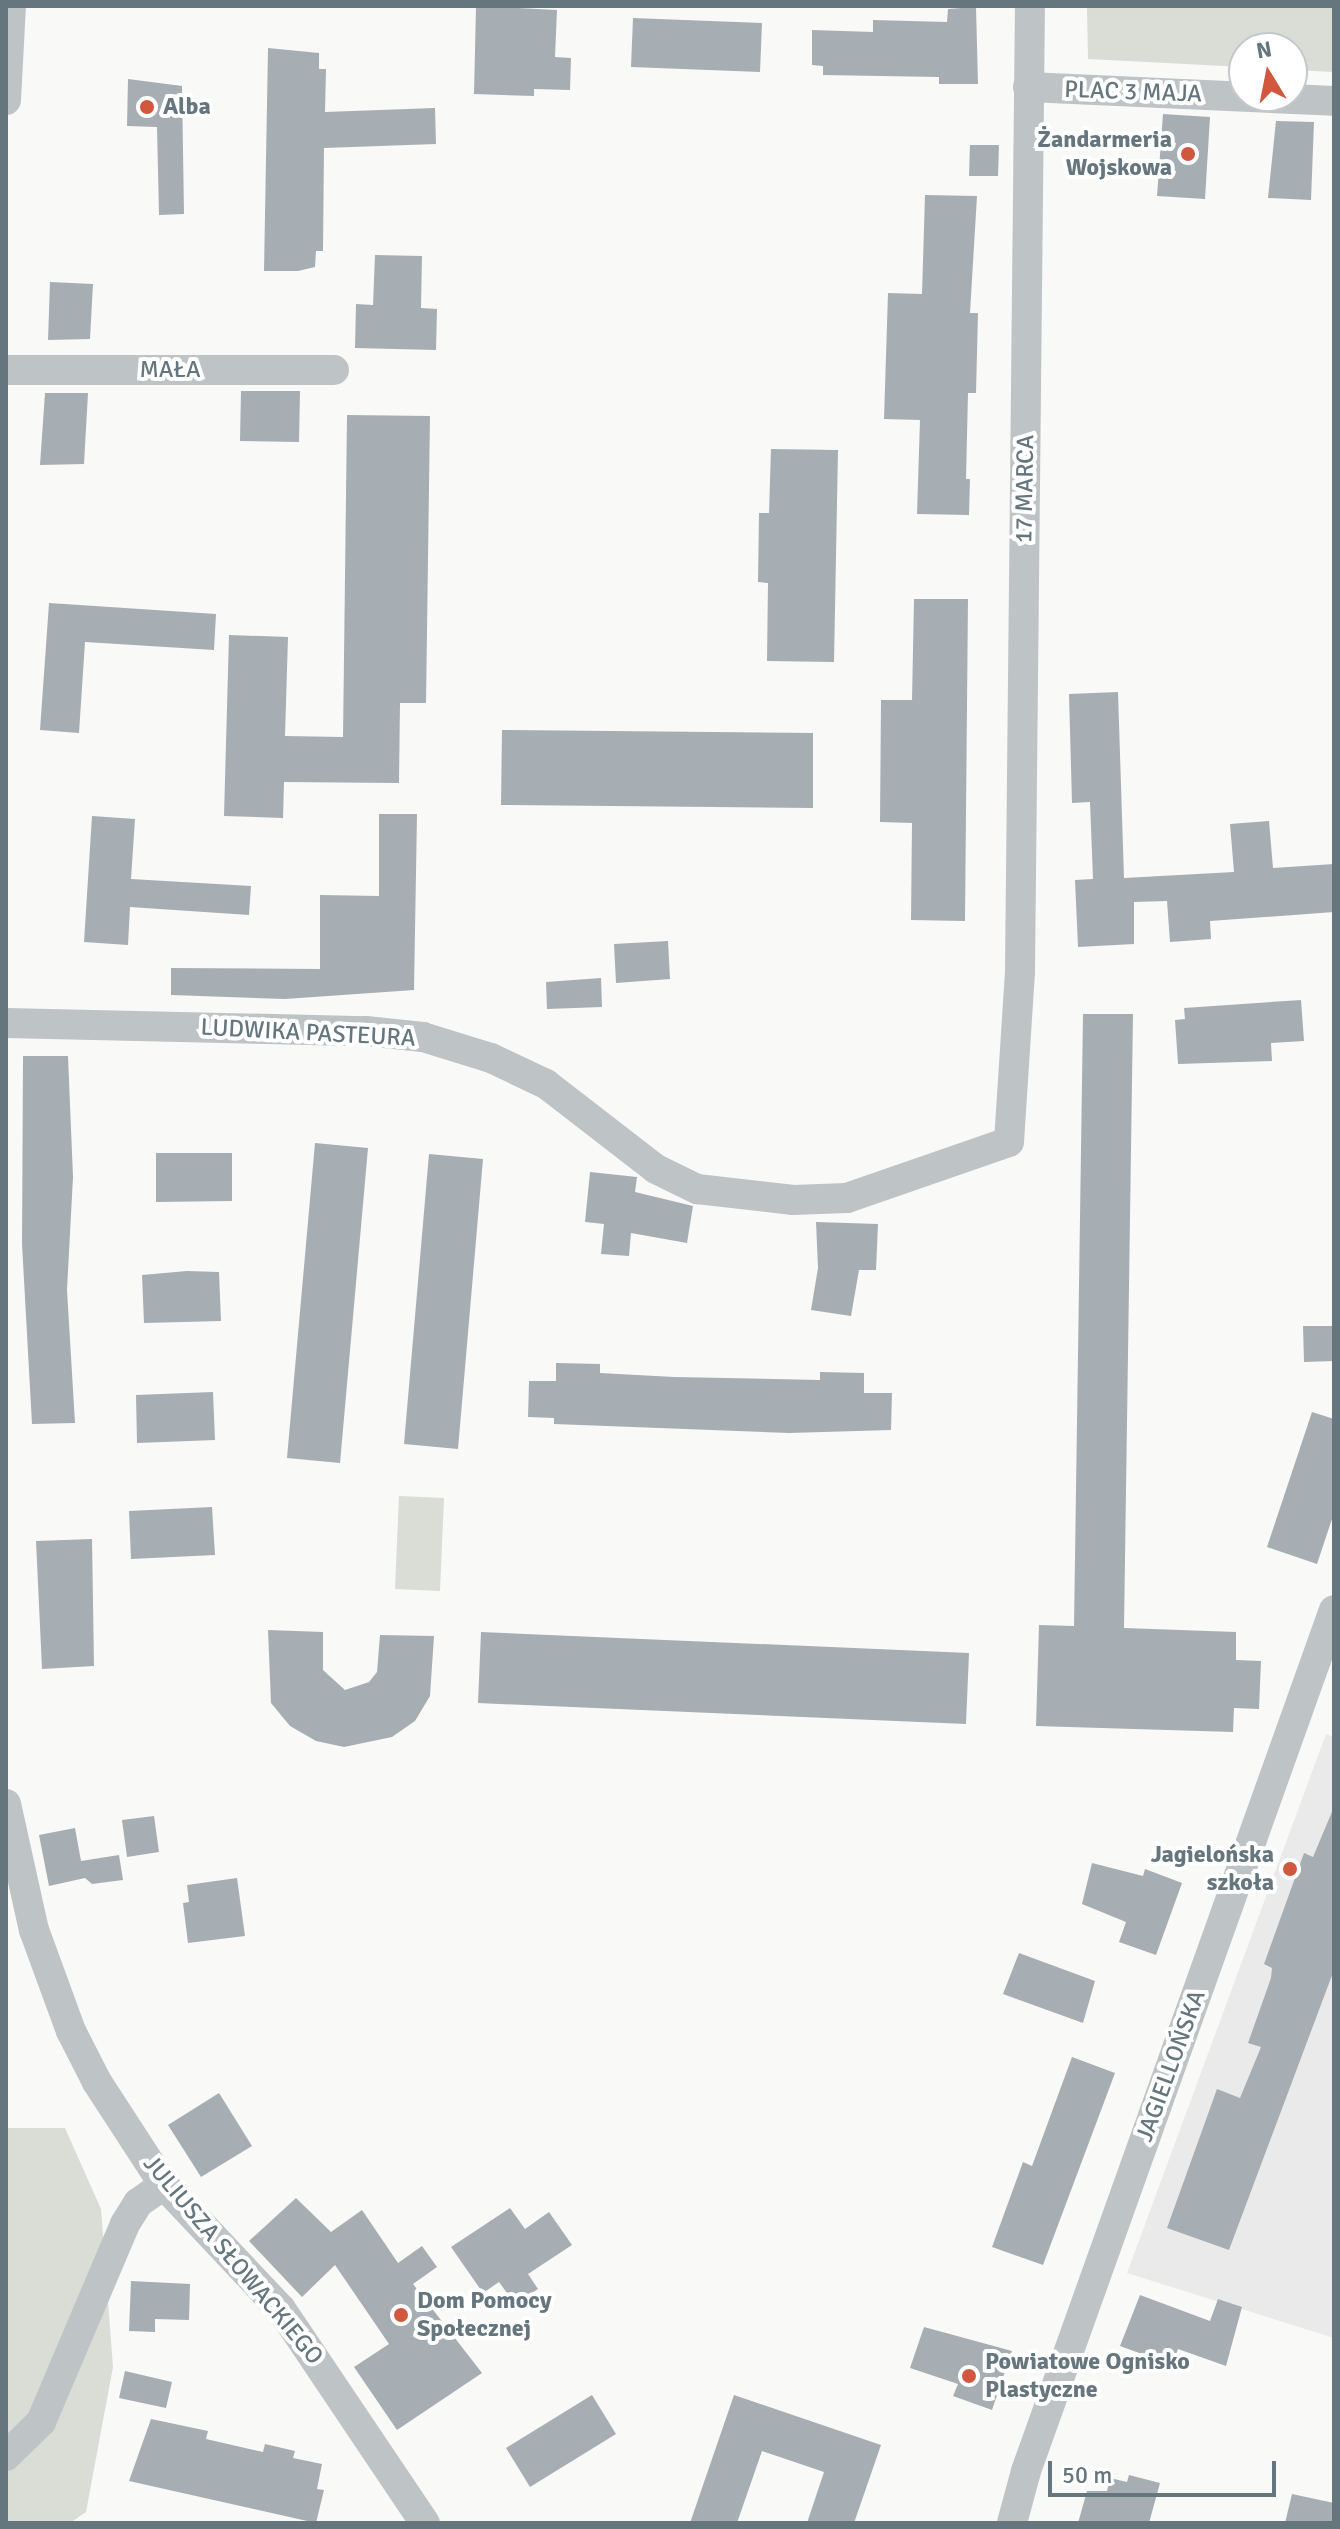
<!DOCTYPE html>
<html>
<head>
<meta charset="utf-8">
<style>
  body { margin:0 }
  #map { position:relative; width:1340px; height:2529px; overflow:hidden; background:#f9f9f7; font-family:Signika,sans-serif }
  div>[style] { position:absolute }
  .built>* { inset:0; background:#eaeaea }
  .green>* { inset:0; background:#d9ddd6 }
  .building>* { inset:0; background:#a6aeb3 }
  .minor>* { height:30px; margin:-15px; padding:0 15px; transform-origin:15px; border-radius:15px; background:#bec3c6 }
  .dots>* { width:22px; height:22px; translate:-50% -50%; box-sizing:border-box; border:4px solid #fff; border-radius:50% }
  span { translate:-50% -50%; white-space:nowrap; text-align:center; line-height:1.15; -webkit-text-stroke:8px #fff; paint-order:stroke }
  .street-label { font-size:24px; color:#66767e }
  .poi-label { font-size:24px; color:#66767e; font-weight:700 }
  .left { translate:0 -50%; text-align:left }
  .right { translate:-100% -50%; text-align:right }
  .frame { position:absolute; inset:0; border:8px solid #66767e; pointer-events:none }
  .north { position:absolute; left:1228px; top:32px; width:80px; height:80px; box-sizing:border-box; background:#fff; border:2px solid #c2c8cb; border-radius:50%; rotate:350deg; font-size:22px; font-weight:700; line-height:32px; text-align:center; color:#66767e }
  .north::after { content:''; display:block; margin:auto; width:28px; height:36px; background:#d1573e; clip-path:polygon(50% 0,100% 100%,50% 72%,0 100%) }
  .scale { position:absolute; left:1048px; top:2461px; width:228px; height:36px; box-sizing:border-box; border:4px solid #66767e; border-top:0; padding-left:10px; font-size:24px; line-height:28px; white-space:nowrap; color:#66767e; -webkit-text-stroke:6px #fff; paint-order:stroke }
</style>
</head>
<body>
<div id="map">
  <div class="built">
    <div style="clip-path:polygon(1326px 1734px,1334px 1737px,1334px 2338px,1127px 2273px)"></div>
  </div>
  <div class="green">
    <div style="clip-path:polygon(1087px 6px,1334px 6px,1334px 72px,1292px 70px,1292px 48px,1244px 48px,1244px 67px,1088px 59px)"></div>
    <div style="clip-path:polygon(399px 1496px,444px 1498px,440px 1591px,395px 1589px)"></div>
    <div style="clip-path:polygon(6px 2128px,65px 2128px,101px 2209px,113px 2367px,86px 2512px,70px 2523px,6px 2523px)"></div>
  </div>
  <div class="building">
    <div style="clip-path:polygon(476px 6px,557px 10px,555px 57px,571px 58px,570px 90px,534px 89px,534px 96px,474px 94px)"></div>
    <div style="clip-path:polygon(976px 7px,978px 84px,939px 84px,939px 77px,823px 75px,823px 66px,812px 65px,812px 30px,873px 32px,873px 20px,947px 22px,948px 9px)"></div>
    <div style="clip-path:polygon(633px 18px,762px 23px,760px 72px,631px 67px)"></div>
    <div style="clip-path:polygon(268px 48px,319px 53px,319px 69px,326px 69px,325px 112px,435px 108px,436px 144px,324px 148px,323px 251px,316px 251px,315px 267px,298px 271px,264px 271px)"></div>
    <div style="clip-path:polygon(128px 79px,182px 86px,184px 214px,159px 215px,157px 127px,127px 126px)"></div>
    <div style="clip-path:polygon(1163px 114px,1210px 117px,1205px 199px,1157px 196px)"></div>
    <div style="clip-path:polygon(1276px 121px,1314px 122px,1311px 200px,1268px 198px)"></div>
    <div style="clip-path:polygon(970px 145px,999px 145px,998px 176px,969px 176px)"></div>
    <div style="clip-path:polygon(925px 195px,977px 196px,970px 313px,978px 313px,976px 393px,968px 393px,966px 479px,970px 479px,969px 515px,917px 514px,920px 420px,884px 419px,888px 293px,922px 294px)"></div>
    <div style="clip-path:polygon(375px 255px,422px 256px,421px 308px,437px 309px,436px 350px,355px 348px,356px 304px,373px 305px)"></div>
    <div style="clip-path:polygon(50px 282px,93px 284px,90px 339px,48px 340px)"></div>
    <div style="clip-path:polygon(241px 391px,300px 391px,299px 442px,240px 441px)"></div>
    <div style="clip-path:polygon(45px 393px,88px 393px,84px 464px,40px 465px)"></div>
    <div style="clip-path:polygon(347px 415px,430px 416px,426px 703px,400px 703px,399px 783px,284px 782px,283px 818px,224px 816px,229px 635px,288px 637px,285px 736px,343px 737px)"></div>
    <div style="clip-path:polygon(771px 449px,838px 450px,834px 662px,767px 661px,768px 583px,758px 582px,759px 513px,769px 513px)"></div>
    <div style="clip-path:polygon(914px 599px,968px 599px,965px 921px,911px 920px,912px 823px,880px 822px,881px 700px,912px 700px)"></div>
    <div style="clip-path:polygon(49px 603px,216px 614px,214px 650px,85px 642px,79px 733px,40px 730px)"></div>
    <div style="clip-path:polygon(1118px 692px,1124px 878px,1234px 872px,1230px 824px,1269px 821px,1273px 868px,1334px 864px,1334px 912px,1210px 921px,1211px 939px,1170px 942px,1167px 901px,1134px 902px,1134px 944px,1078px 947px,1075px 880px,1093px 879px,1090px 802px,1072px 803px,1069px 694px)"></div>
    <div style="clip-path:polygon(502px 730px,813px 733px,813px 808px,501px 805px)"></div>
    <div style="clip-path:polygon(379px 814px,417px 814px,414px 990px,285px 999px,171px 995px,171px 968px,320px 969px,320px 895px,379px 896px)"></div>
    <div style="clip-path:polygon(92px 816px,135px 819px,131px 879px,251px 886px,249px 915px,130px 907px,128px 945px,84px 942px)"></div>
    <div style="clip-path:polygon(668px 941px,670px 979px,616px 983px,614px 944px)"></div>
    <div style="clip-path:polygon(601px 978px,602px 1007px,547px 1009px,546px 982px)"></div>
    <div style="clip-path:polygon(1301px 1000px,1304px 1041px,1271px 1043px,1272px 1061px,1178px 1064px,1175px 1020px,1185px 1019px,1184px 1008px)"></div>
    <div style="clip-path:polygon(1083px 1014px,1133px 1014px,1124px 1628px,1236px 1632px,1236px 1660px,1261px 1661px,1259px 1709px,1234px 1708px,1233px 1732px,1036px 1726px,1039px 1625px,1074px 1626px)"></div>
    <div style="clip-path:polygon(23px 1056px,68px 1056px,73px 1177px,67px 1290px,75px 1423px,32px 1424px,22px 1244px)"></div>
    <div style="clip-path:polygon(315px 1143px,368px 1148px,340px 1463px,287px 1458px)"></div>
    <div style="clip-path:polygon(156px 1153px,232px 1153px,232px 1201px,156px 1202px)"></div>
    <div style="clip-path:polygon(429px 1154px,483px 1159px,458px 1449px,404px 1444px)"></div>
    <div style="clip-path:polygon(590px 1172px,637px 1177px,635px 1192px,693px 1206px,687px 1243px,631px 1233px,629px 1256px,601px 1254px,604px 1224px,585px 1222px)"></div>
    <div style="clip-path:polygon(816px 1222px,878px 1224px,876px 1270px,859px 1270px,851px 1316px,811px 1310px,818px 1268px)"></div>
    <div style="clip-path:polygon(187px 1271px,219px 1272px,221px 1321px,144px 1323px,142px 1275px)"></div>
    <div style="clip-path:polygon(1303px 1326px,1334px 1326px,1334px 1361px,1304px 1362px)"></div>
    <div style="clip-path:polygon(556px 1363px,600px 1364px,600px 1373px,674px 1377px,820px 1380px,820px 1372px,864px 1373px,864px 1393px,892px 1393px,891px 1430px,789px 1433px,554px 1424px,554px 1418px,528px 1417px,529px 1381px,556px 1381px)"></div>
    <div style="clip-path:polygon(213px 1392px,215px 1440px,137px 1443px,136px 1395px)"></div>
    <div style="clip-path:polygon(1312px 1412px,1334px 1419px,1334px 1513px,1317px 1564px,1267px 1547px)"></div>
    <div style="clip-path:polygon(212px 1507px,215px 1555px,131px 1559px,129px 1511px)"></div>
    <div style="clip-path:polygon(92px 1539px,94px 1666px,42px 1669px,36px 1541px)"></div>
    <div style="clip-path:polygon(268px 1630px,323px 1632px,323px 1670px,345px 1690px,369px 1682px,377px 1672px,380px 1635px,434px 1636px,430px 1696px,415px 1721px,392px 1737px,344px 1747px,316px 1741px,290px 1726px,271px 1703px)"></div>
    <div style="clip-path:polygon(481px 1632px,969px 1653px,966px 1724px,478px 1703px)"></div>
    <div style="clip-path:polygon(1334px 1807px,1334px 1970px,1229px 2250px,1167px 2228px,1217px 2089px,1240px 2098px,1261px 2047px,1248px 2043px,1271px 1978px,1272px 1968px,1264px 1964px,1304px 1853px,1313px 1857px)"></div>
    <div style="clip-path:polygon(154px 1816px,159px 1852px,127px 1857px,122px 1820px)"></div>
    <div style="clip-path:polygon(75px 1828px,81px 1861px,119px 1855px,123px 1880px,92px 1884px,85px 1878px,49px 1886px,39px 1835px)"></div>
    <div style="clip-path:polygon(1092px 1863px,1143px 1876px,1145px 1869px,1182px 1883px,1156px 1955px,1119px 1942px,1126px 1922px,1082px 1904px)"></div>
    <div style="clip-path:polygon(237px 1878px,245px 1936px,188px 1943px,183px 1903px,189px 1902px,187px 1885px)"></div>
    <div style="clip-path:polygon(1019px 1953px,1095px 1981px,1083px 2023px,1003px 1994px)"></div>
    <div style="clip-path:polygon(1072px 2057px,1115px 2073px,1043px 2265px,992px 2247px,1023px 2162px,1032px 2166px)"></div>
    <div style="clip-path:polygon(219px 2093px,252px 2146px,201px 2177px,168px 2125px)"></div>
    <div style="clip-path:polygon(296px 2198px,331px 2232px,362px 2210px,398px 2263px,422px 2246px,437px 2267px,413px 2284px,482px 2373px,397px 2430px,354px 2367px,389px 2344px,335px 2265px,302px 2297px,249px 2241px)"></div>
    <div style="clip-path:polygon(510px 2208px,525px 2229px,549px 2212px,572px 2245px,528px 2274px,538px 2289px,515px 2304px,499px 2282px,483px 2293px,451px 2247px)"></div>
    <div style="clip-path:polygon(131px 2281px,190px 2284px,189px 2320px,155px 2319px,155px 2332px,129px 2331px)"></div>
    <div style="clip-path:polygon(1140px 2295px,1210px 2321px,1218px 2299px,1242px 2307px,1226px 2366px,1178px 2349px,1172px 2365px,1120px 2346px)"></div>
    <div style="clip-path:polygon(924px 2327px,1012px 2351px,992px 2410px,953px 2396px,958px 2384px,910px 2368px)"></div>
    <div style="clip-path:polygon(125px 2371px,172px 2382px,166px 2408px,119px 2398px)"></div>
    <div style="clip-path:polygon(592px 2395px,616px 2434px,530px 2487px,506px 2448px)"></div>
    <div style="clip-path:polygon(734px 2395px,881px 2445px,854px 2523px,807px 2523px,824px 2472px,762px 2451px,737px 2523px,690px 2523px)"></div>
    <div style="clip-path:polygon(151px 2419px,208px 2431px,206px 2439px,263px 2452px,265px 2444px,295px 2451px,293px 2458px,322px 2464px,317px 2489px,324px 2490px,316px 2523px,129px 2481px)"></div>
    <div style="clip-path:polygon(1129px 2475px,1160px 2483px,1149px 2523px,1078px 2523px,1087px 2491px,1107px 2491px,1110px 2478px,1127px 2482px)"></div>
    <div style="clip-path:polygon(1292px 2494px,1334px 2503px,1334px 2523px,1285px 2523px)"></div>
  </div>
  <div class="minor">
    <div style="left:1028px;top:87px;width:306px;rotate:2.6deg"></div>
    <div style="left:6px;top:100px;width:94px;rotate:-87deg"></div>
    <div style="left:6px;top:370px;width:328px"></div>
    <div style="left:6px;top:1023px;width:360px;rotate:1.3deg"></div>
    <div style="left:366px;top:1031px;width:57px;rotate:6deg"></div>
    <div style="left:423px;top:1037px;width:71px;rotate:17.2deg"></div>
    <div style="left:491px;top:1058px;width:61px;rotate:25.3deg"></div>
    <div style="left:546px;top:1084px;width:139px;rotate:37.7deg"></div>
    <div style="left:656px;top:1169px;width:46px;rotate:26deg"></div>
    <div style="left:697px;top:1189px;width:97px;rotate:6.5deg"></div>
    <div style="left:793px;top:1200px;width:54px;rotate:-2.1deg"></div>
    <div style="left:847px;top:1198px;width:171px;rotate:-19.1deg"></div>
    <div style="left:1009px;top:1142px;width:171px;rotate:-86.3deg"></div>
    <div style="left:1020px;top:971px;width:965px;rotate:-89.41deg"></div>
    <div style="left:6px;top:1804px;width:129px;rotate:77.5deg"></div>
    <div style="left:34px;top:1930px;width:108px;rotate:69.9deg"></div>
    <div style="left:71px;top:2031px;width:57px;rotate:63deg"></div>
    <div style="left:97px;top:2082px;width:123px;rotate:57deg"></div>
    <div style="left:164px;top:2185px;width:170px;rotate:46.7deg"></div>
    <div style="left:281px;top:2309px;width:258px;rotate:56.1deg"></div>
    <div style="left:6px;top:2456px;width:49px;rotate:-44.2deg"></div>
    <div style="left:41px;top:2422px;width:215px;rotate:-67deg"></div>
    <div style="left:125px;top:2224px;width:25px;rotate:-58deg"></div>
    <div style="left:138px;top:2203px;width:32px;rotate:-35deg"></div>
    <div style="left:1012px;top:2523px;width:54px;rotate:-74.9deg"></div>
    <div style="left:1026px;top:2471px;width:914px;rotate:-70.32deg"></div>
  </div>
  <div class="dots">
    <div style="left:147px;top:107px;background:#d1573e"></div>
    <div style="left:1188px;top:154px;background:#d1573e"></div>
    <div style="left:1290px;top:1869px;background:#d1573e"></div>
    <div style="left:401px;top:2315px;background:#d1573e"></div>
    <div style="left:969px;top:2376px;background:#d1573e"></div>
  </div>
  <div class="street-label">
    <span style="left:1133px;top:92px;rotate:2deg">PLAC 3 MAJA</span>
    <span style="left:170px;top:370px">MAŁA</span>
    <span style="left:1025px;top:489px;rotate:-89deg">17 MARCA</span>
    <span style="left:308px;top:1033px;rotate:3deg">LUDWIKA PASTEURA</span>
    <span style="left:1171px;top:2066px;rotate:-70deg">JAGIELLOŃSKA</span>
    <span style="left:233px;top:2260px;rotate:50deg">JULIUSZA SŁOWACKIEGO</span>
  </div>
  <div class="poi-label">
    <span class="left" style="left:163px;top:107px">Alba</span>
    <span class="right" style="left:1172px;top:154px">Żandarmeria<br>Wojskowa</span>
    <span class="right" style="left:1274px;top:1869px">Jagielońska<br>szkoła</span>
    <span class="left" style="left:417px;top:2315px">Dom Pomocy<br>Społecznej</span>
    <span class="left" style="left:985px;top:2376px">Powiatowe Ognisko<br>Plastyczne</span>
  </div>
  <div class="frame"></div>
  <div class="north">N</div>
  <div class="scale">50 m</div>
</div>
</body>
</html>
